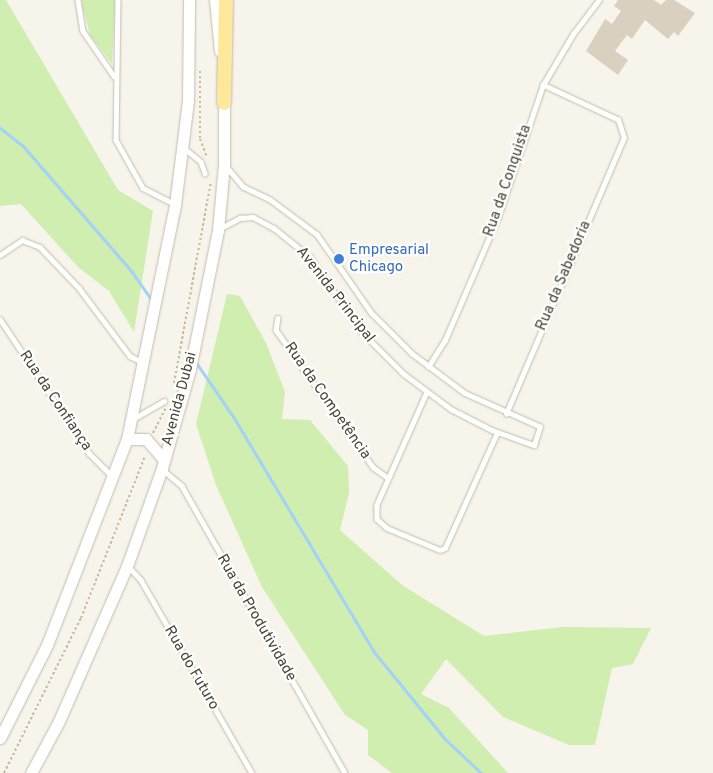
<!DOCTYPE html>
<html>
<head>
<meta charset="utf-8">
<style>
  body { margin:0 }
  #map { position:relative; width:713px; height:773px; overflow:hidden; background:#f7f4eb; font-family:Overpass,sans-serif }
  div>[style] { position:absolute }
  .green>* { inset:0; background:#cfeeb0 }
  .stream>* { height:3px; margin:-1.5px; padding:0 1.5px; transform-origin:1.5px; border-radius:1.5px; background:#a3d1f7 }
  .building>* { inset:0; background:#d9d0bf }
  .path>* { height:2px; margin-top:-1px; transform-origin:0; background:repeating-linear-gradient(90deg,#c7b99c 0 2.5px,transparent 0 5px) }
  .roads { filter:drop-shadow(0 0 1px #c3bcac) drop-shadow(0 0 1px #c3bcac) }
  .service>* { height:4.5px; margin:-2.25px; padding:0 2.25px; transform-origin:2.25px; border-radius:2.25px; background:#fff }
  .tertiary>* { height:11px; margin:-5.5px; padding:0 5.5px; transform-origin:5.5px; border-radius:5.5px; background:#fff }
  .primary>* { height:14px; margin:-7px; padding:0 7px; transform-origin:7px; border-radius:7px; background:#ffe79b }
  .dots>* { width:14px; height:14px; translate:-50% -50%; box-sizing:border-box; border:2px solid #fff; border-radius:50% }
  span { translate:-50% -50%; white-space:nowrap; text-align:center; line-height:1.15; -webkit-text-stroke:4.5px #fff; paint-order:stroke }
  .street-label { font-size:15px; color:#4c4537 }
  .shop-label { font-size:15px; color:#366cbe }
  .left { translate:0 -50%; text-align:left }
</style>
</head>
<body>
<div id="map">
  <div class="green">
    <div style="clip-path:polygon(0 0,6px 0,118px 190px,153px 211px,134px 332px,109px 291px,78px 267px,21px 204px,0 206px)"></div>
    <div style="clip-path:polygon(81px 0,115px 0,112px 64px,90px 35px)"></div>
    <div style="clip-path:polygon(227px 294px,240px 296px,266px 343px,285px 392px,282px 419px,310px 420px,348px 466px,349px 493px,340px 530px,402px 585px,484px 636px,562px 627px,651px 628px,633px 664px,612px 668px,595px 745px,569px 745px,503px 717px,446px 659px,421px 694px,449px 708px,508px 773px,392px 773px,368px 755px,368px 730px,345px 715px,262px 587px,216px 485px,196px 424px)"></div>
  </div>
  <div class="stream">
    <div style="left:0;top:128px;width:29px;rotate:38deg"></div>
    <div style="left:23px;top:146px;width:167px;rotate:49.1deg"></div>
    <div style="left:132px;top:272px;width:33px;rotate:55deg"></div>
    <div style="left:197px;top:364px;width:65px;rotate:55.6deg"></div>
    <div style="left:234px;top:418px;width:273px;rotate:59.1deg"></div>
    <div style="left:374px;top:652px;width:112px;rotate:50.8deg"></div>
    <div style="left:445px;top:739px;width:50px;rotate:43.4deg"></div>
  </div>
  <div class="building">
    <div style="clip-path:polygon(618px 0,654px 0,661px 5px,666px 0,674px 0,695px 13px,678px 36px,674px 32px,668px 39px,645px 20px,632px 39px,627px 35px,615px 51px,628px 60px,618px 75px,586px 51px,605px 19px,612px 24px,621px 11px,614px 6px)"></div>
  </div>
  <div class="path">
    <div style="left:200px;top:71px;width:68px;rotate:90deg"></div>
    <div style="left:200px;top:139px;width:19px;rotate:69deg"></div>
    <div style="left:174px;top:383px;width:205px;rotate:-79.6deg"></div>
    <div style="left:153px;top:433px;width:28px;rotate:-63deg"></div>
    <div style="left:4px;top:773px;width:173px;rotate:-63.6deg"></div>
    <div style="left:81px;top:618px;width:174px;rotate:-68.4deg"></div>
  </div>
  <div class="roads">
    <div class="service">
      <div style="left:78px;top:0;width:31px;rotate:81deg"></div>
      <div style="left:83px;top:31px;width:55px;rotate:55.4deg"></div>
      <div style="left:118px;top:0;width:140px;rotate:90.8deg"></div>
      <div style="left:116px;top:140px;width:55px;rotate:60.6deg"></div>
      <div style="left:143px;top:188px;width:35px;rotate:27deg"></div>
      <div style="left:184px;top:148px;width:22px;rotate:39deg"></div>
      <div style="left:201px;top:162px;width:12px;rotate:70deg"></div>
      <div style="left:219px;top:229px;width:24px;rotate:-28deg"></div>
      <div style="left:240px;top:218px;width:13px;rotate:-4deg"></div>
      <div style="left:253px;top:217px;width:24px;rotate:28deg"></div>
      <div style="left:274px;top:228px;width:46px;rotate:38.9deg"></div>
      <div style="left:310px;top:257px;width:90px;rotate:55.4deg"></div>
      <div style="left:361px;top:331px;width:61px;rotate:45deg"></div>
      <div style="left:404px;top:374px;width:59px;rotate:36.7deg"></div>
      <div style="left:451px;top:409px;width:46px;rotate:27.1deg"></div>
      <div style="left:492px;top:430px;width:45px;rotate:19.7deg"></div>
      <div style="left:534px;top:445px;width:19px;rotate:-72deg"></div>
      <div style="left:540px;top:427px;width:83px;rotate:-155.9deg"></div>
      <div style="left:464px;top:393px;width:65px;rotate:-143.1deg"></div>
      <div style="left:412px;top:354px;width:58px;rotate:-135deg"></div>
      <div style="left:371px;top:313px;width:95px;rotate:-124.7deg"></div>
      <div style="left:317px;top:235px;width:59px;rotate:-143.3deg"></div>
      <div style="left:270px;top:200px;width:30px;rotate:-154deg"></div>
      <div style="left:243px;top:187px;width:26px;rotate:-130deg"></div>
      <div style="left:0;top:255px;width:27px;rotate:-34deg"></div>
      <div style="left:22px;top:240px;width:19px;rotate:21deg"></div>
      <div style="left:40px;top:247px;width:57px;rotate:46.4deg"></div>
      <div style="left:79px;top:288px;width:85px;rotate:53.1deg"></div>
      <div style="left:130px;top:356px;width:13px;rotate:27deg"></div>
      <div style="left:278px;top:318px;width:12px;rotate:99deg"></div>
      <div style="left:276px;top:330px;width:168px;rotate:54.7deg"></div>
      <div style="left:373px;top:467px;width:19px;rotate:36deg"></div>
      <div style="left:0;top:319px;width:161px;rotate:56.4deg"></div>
      <div style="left:89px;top:453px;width:33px;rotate:45deg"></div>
      <div style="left:428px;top:367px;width:32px;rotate:-58deg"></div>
      <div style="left:445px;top:340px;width:134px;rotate:-66.7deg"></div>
      <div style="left:498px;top:217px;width:139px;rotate:-71.2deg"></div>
      <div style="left:543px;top:85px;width:59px;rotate:-59.5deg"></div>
      <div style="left:573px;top:34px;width:43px;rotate:-52.6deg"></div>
      <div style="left:427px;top:392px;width:124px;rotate:113.9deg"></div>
      <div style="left:377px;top:505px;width:14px;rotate:90deg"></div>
      <div style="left:377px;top:519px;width:13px;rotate:42deg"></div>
      <div style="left:387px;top:528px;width:57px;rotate:22.5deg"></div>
      <div style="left:440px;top:550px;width:5px;rotate:-22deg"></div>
      <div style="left:445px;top:548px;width:126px;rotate:-65.7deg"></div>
      <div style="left:506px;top:414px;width:300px;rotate:-66.9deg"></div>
      <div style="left:624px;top:138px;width:19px;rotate:-108deg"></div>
      <div style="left:618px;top:120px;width:83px;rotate:-155deg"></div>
      <div style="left:133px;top:419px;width:36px;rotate:-30deg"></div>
      <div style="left:162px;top:469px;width:26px;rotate:40deg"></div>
      <div style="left:182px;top:486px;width:330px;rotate:60.4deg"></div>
      <div style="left:128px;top:566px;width:19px;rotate:47deg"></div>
      <div style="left:141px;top:580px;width:223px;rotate:60.1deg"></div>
    </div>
    <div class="tertiary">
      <div style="left:215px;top:0;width:51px;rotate:84.4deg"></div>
      <div style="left:127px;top:439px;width:19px"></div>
      <div style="left:146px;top:439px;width:28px;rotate:49deg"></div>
      <div style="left:0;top:738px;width:104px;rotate:-63.2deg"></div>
      <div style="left:47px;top:645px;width:221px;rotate:-68.8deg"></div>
      <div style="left:127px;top:439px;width:239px;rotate:-78.4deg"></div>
      <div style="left:175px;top:205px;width:105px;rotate:-82.9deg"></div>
      <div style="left:188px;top:101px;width:101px;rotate:-89.4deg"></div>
      <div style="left:31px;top:773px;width:59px;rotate:-61.7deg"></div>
      <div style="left:59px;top:721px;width:169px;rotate:-66.3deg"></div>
      <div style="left:127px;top:566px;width:104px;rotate:-70.3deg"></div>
      <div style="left:162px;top:468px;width:103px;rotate:-74.2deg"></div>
      <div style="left:190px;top:369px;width:142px;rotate:-78.6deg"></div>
      <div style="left:218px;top:230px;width:66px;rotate:-84.8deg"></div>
      <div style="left:224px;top:164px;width:70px;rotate:-90deg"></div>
    </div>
    <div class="primary">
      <div style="left:224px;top:103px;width:103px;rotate:-88.9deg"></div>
    </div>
  </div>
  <div class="dots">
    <div style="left:339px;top:259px;background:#3f7fe0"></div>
  </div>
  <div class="street-label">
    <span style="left:508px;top:181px;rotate:-71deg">Rua da Conquista</span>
    <span style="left:564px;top:276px;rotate:-67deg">Rua da Sabedoria</span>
    <span style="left:335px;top:295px;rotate:52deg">Avenida Principal</span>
    <span style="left:180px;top:399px;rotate:-75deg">Avenida Dubai</span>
    <span style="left:55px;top:401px;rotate:56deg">Rua da Confiança</span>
    <span style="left:327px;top:401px;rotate:55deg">Rua da Competência</span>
    <span style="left:256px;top:618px;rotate:60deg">Rua da Produtividade</span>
    <span style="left:191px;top:668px;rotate:60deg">Rua do Futuro</span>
  </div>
  <div class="shop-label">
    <span class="left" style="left:349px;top:259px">Empresarial<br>Chicago</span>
  </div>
</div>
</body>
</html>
